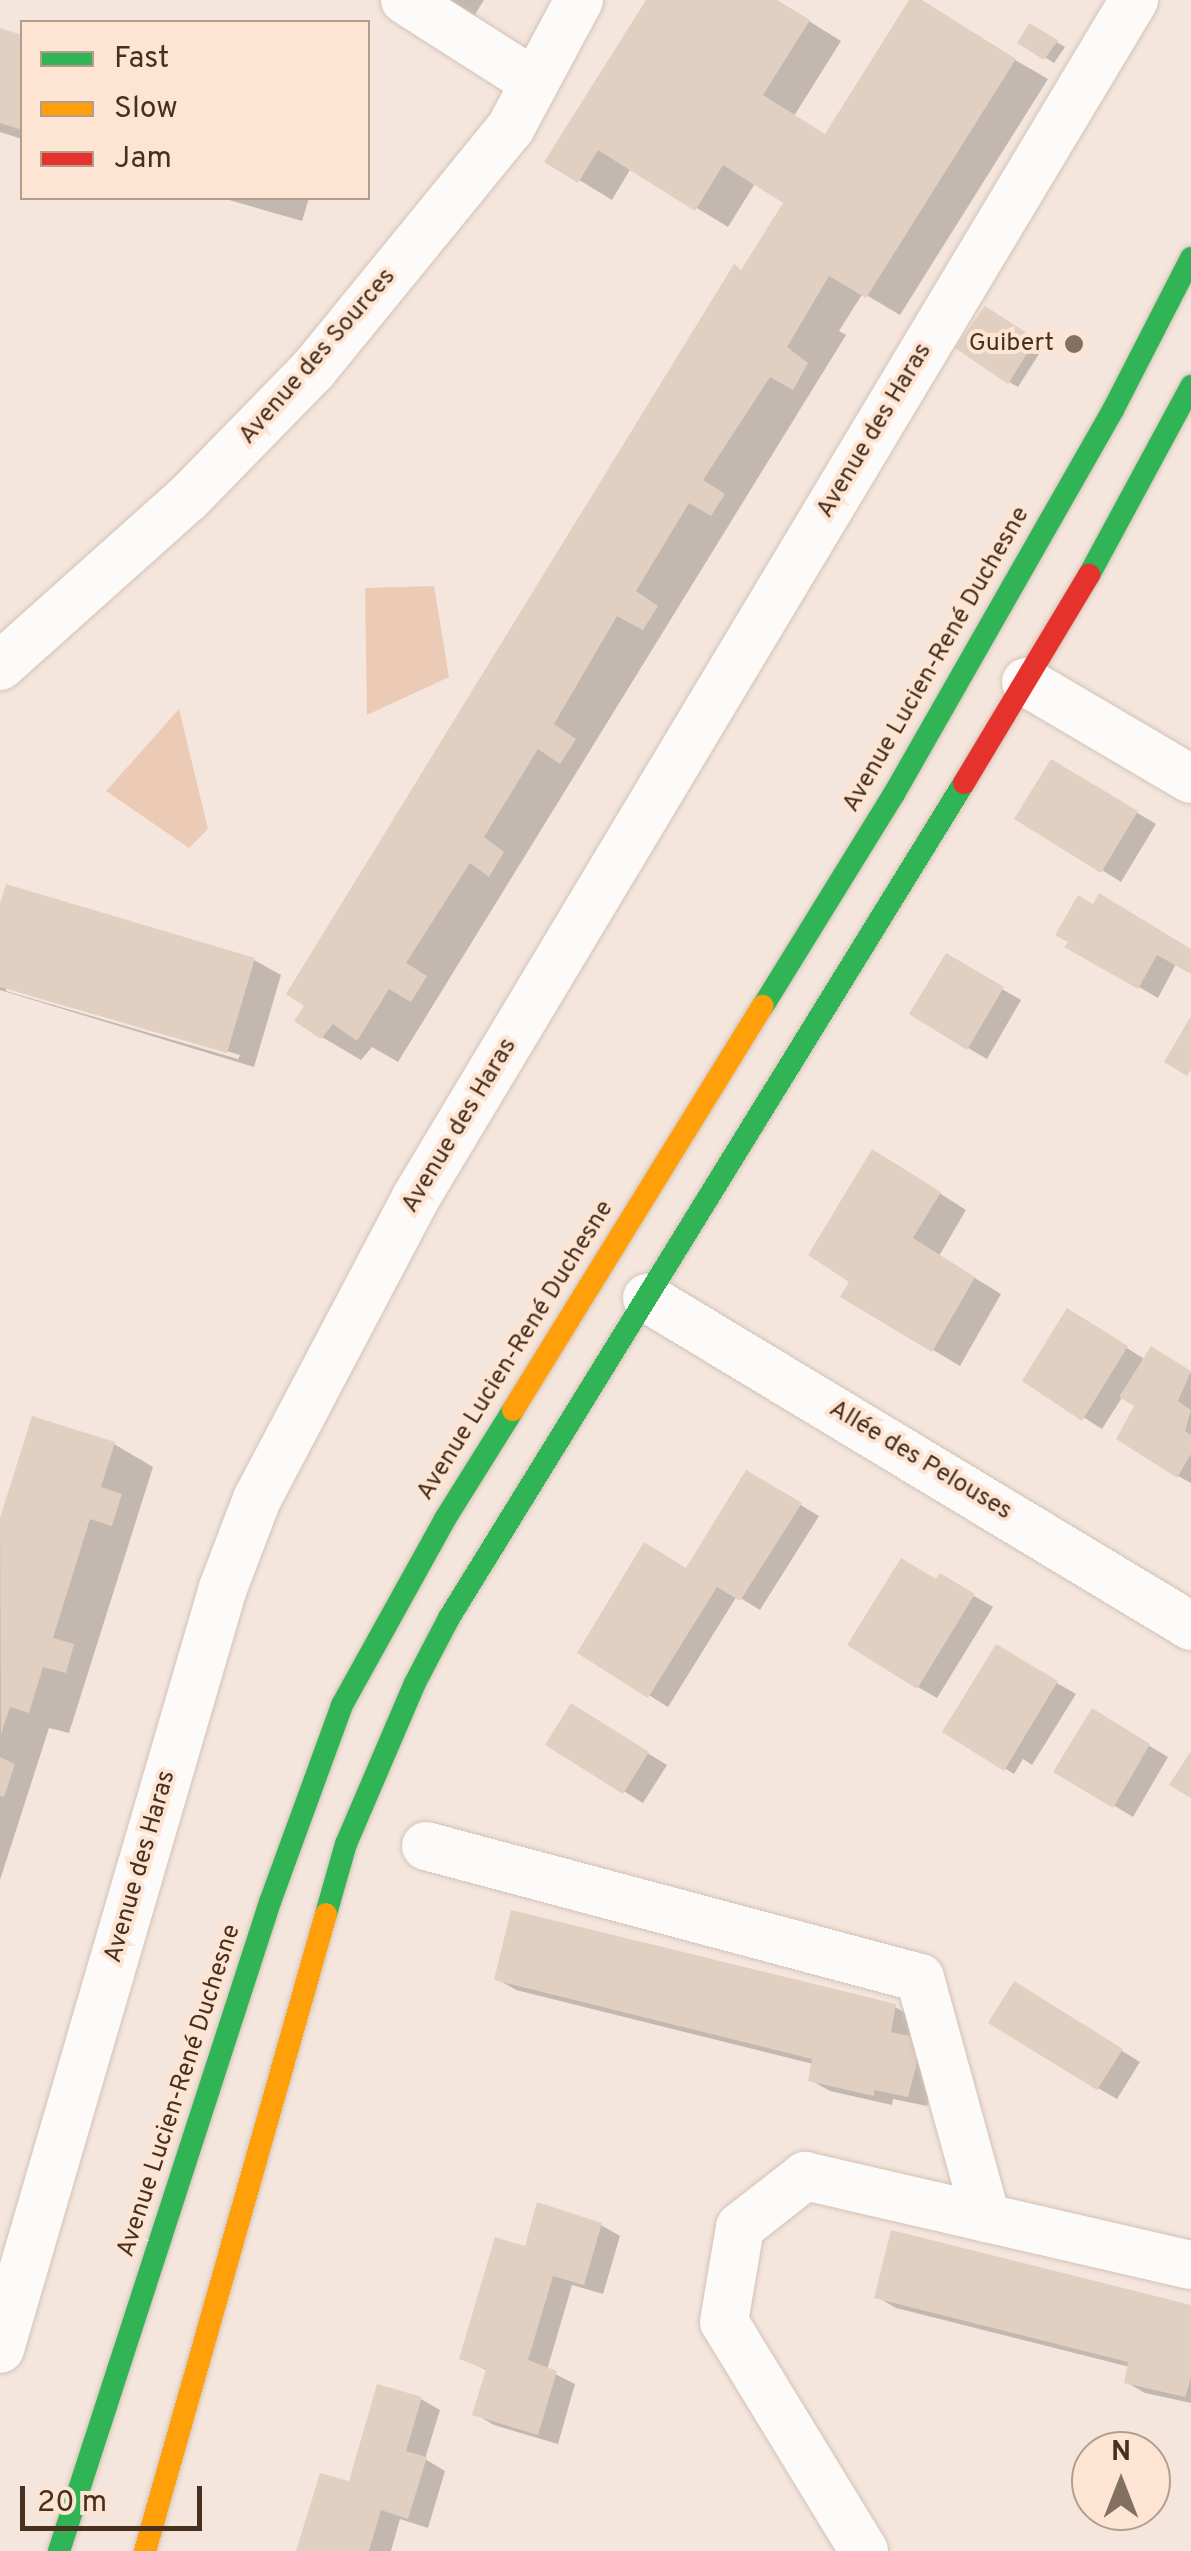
<!DOCTYPE html>
<html>
<head>
<meta charset="utf-8">
<style>
  body { margin:0 }
  #map { position:relative; width:1191px; height:2551px; overflow:hidden; background:#f4e6dd; font-family:Overpass,sans-serif }
  div>[style] { position:absolute }
  .green>* { inset:0; background:#ebcbb5 }
  .shadow>* { inset:0; background:#0003 }
  .building>* { inset:0; background:#e1cfc2 }
  .roads { filter:drop-shadow(0 0 2px #d3c2b5) drop-shadow(0 0 2px #d3c2b5) }
  .street>* { height:48px; margin:-24px; padding:0 24px; transform-origin:24px; border-radius:24px; background:#fdfbfa }
  .fast>* { height:22px; margin:-11px; padding:0 11px; transform-origin:11px; border-radius:11px; background:#30b455 }
  .slow>* { height:22px; margin:-11px; padding:0 11px; transform-origin:11px; border-radius:11px; background:#ff9f0a }
  .jam>* { height:22px; margin:-11px; padding:0 11px; transform-origin:11px; border-radius:11px; background:#e5322d }
  .dots>* { width:28px; height:28px; translate:-50% -50%; box-sizing:border-box; border:5px solid #fee5d3; border-radius:50% }
  span { translate:-50% -50%; white-space:nowrap; text-align:center; line-height:1.15; -webkit-text-stroke:8px #fee5d3; paint-order:stroke }
  .poi-label { font-size:25px; color:#48301e }
  .right { translate:-100% -50%; text-align:right }
  .street-label { font-size:25px; color:#48301e }
  .legend { position:absolute; left:20px; top:20px; width:350px; height:180px; box-sizing:border-box; background:#fee5d3; border:2px solid #b59d8b; margin:0; padding:12px 18px; list-style:none; font-size:30px; color:#48301e }
  .legend li { display:flex; align-items:center; gap:20px; height:50px }
  .legend b { width:50px; border:2px solid #b59d8b }
  .north { position:absolute; left:1071px; top:2431px; width:100px; height:100px; box-sizing:border-box; background:#fee5d3; border:2px solid #b59d8b; border-radius:50%; rotate:0deg; font-size:28px; font-weight:700; line-height:40px; text-align:center; color:#48301e }
  .north::after { content:''; display:block; margin:auto; width:35px; height:45px; background:#847061; clip-path:polygon(50% 0,100% 100%,50% 72%,0 100%) }
  .scale { position:absolute; left:20px; top:2486px; width:182px; height:45px; box-sizing:border-box; border:5px solid #48301e; border-top:0; padding-left:12px; font-size:30px; line-height:35px; white-space:nowrap; color:#48301e; -webkit-text-stroke:8px #fee5d3; paint-order:stroke }
</style>
</head>
<body>
<div id="map">
  <div class="green">
    <div style="clip-path:polygon(434px 586px,449px 677px,367px 715px,365px 588px)"></div>
    <div style="clip-path:polygon(179px 709px,208px 829px,189px 848px,106px 791px)"></div>
  </div>
  <div class="shadow">
    <div style="clip-path:polygon(439px 0,484px 0,472px 19px)"></div>
    <div style="clip-path:polygon(649px 0,775px 0,841px 41px,794px 116px,826px 136px,912px 0,1048px 79px,900px 315px,863px 293px,839px 331px,846px 335px,398px 1062px,372px 1047px,361px 1060px,322px 1037px,743px 272px,787px 202px,756px 182px,728px 227px,631px 168px,612px 200px,548px 161px)"></div>
    <div style="clip-path:polygon(1030px 26px,1065px 47px,1054px 63px,1021px 42px)"></div>
    <div style="clip-path:polygon(0 30px,22px 37px,22px 139px,0 132px)"></div>
    <div style="clip-path:polygon(222px 198px,309px 198px,302px 221px)"></div>
    <div style="clip-path:polygon(995px 314px,1044px 346px,1018px 387px,1009px 382px)"></div>
    <div style="clip-path:polygon(1052px 762px,1156px 824px,1121px 882px,1040px 831px)"></div>
    <div style="clip-path:polygon(evenodd,0 912px,254px 960px,281px 975px,254px 1067px,0 990px,0 912px,6px 986px,240px 1055px,238px 1059px,6px 991px,6px 986px)"></div>
    <div style="clip-path:polygon(1068px 946px,1191px 951px,1191px 972px,1176px 964px,1158px 998px)"></div>
    <div style="clip-path:polygon(947px 957px,1021px 1000px,987px 1059px,968px 1048px)"></div>
    <div style="clip-path:polygon(900px 1168px,966px 1210px,939px 1256px,1001px 1294px,960px 1366px,843px 1296px)"></div>
    <div style="clip-path:polygon(1087px 1323px,1146px 1360px,1152px 1350px,1191px 1373px,1191px 1483px,1178px 1476px,1138px 1406px,1123px 1396px,1102px 1429px,1025px 1380px)"></div>
    <div style="clip-path:polygon(34px 1419px,114px 1444px,153px 1467px,69px 1733px,49px 1728px,0 1880px,0 1526px)"></div>
    <div style="clip-path:polygon(747px 1473px,819px 1516px,760px 1610px,737px 1596px,668px 1707px,581px 1653px,687px 1571px)"></div>
    <div style="clip-path:polygon(940px 1576px,993px 1607px,937px 1698px,918px 1687px)"></div>
    <div style="clip-path:polygon(996px 1648px,1076px 1694px,1032px 1765px,1023px 1759px,1014px 1774px,945px 1731px)"></div>
    <div style="clip-path:polygon(1093px 1712px,1168px 1757px,1133px 1817px,1057px 1771px)"></div>
    <div style="clip-path:polygon(590px 1718px,667px 1765px,643px 1803px,548px 1744px)"></div>
    <div style="clip-path:polygon(497px 1979px,895px 2007px,914px 2018px,910px 2039px,941px 2052px,927px 2106px,893px 2099px,892px 2105px,830px 2091px,810px 2080px,813px 2064px,516px 1990px)"></div>
    <div style="clip-path:polygon(1032px 1995px,1140px 2062px,1117px 2099px,1098px 2088px)"></div>
    <div style="clip-path:polygon(601px 2225px,620px 2236px,603px 2294px,572px 2285px,547px 2370px,575px 2384px,558px 2444px,494px 2425px,475px 2414px,488px 2371px,462px 2358px,527px 2249px)"></div>
    <div style="clip-path:polygon(877px 2297px,1191px 2308px,1191px 2403px,1145px 2393px,1126px 2382px,1130px 2367px,896px 2308px)"></div>
    <div style="clip-path:polygon(421px 2399px,440px 2410px,425px 2459px,445px 2471px,428px 2528px,400px 2519px,391px 2551px,299px 2551px)"></div>
  </div>
  <div class="building">
    <div style="clip-path:polygon(646px 0,777px 0,810px 20px,763px 95px,825px 134px,909px 0,922px 0,1016px 59px,866px 298px,829px 276px,787px 347px,808px 363px,793px 390px,770px 377px,703px 480px,725px 494px,711px 516px,689px 503px,636px 591px,658px 606px,643px 630px,617px 616px,554px 724px,576px 739px,560px 764px,538px 749px,484px 837px,504px 852px,489px 877px,470px 863px,406px 963px,427px 976px,411px 1002px,389px 989px,357px 1041px,333px 1024px,321px 1039px,294px 1021px,304px 1006px,286px 994px,734px 264px,741px 270px,783px 203px,723px 165px,695px 211px,598px 150px,578px 183px,544px 162px)"></div>
    <div style="clip-path:polygon(1029px 23px,1058px 40px,1044px 60px,1017px 43px)"></div>
    <div style="clip-path:polygon(0 28px,22px 35px,22px 130px,0 123px)"></div>
    <div style="clip-path:polygon(985px 306px,1036px 339px,1008px 384px,955px 348px)"></div>
    <div style="clip-path:polygon(1051px 759px,1138px 811px,1101px 873px,1014px 819px)"></div>
    <div style="clip-path:polygon(6px 884px,255px 958px,227px 1053px,0 987px,0 903px)"></div>
    <div style="clip-path:polygon(1099px 893px,1191px 949px,1191px 974px,1157px 955px,1138px 989px,1064px 947px,1068px 942px,1055px 935px,1078px 895px,1093px 904px)"></div>
    <div style="clip-path:polygon(946px 953px,1004px 987px,967px 1050px,909px 1014px)"></div>
    <div style="clip-path:polygon(1191px 1016px,1191px 1070px,1187px 1076px,1164px 1062px)"></div>
    <div style="clip-path:polygon(872px 1149px,941px 1192px,913px 1238px,975px 1277px,932px 1352px,840px 1297px,849px 1282px,808px 1255px)"></div>
    <div style="clip-path:polygon(1067px 1308px,1128px 1346px,1082px 1421px,1022px 1381px)"></div>
    <div style="clip-path:polygon(1151px 1346px,1191px 1371px,1178px 1401px,1191px 1410px,1185px 1431px,1191px 1435px,1191px 1454px,1177px 1478px,1116px 1439px,1134px 1406px,1119px 1397px)"></div>
    <div style="clip-path:polygon(32px 1416px,115px 1442px,101px 1487px,122px 1494px,112px 1526px,90px 1519px,53px 1638px,74px 1644px,66px 1673px,43px 1667px,29px 1713px,10px 1707px,1px 1734px,0 1518px)"></div>
    <div style="clip-path:polygon(746px 1470px,802px 1503px,740px 1601px,717px 1587px,648px 1698px,577px 1653px,644px 1542px,686px 1568px)"></div>
    <div style="clip-path:polygon(901px 1558px,936px 1579px,940px 1573px,975px 1594px,917px 1689px,847px 1645px)"></div>
    <div style="clip-path:polygon(996px 1644px,1058px 1681px,1004px 1771px,942px 1732px)"></div>
    <div style="clip-path:polygon(571px 1703px,649px 1752px,623px 1794px,545px 1745px)"></div>
    <div style="clip-path:polygon(1092px 1708px,1150px 1744px,1113px 1808px,1053px 1772px)"></div>
    <div style="clip-path:polygon(1191px 1751px,1191px 1798px,1169px 1785px)"></div>
    <div style="clip-path:polygon(0 1757px,15px 1764px,4px 1797px,0 1796px)"></div>
    <div style="clip-path:polygon(511px 1910px,896px 2004px,891px 2032px,923px 2039px,908px 2097px,874px 2090px,874px 2096px,808px 2081px,812px 2059px,494px 1980px)"></div>
    <div style="clip-path:polygon(1014px 1981px,1123px 2049px,1097px 2090px,988px 2023px)"></div>
    <div style="clip-path:polygon(537px 2202px,602px 2223px,584px 2285px,553px 2276px,528px 2360px,557px 2371px,538px 2435px,472px 2415px,486px 2369px,459px 2359px,495px 2237px,525px 2246px)"></div>
    <div style="clip-path:polygon(891px 2230px,1191px 2305px,1191px 2378px,1185px 2397px,1124px 2383px,1128px 2362px,874px 2298px)"></div>
    <div style="clip-path:polygon(377px 2384px,422px 2397px,406px 2451px,427px 2457px,408px 2519px,381px 2510px,369px 2551px,296px 2551px,320px 2473px,349px 2481px)"></div>
  </div>
  <div class="roads">
    <div class="street">
      <div style="left:405px;top:0;width:151px;rotate:32.5deg"></div>
      <div style="left:0;top:666px;width:251px;rotate:-41.8deg"></div>
      <div style="left:187px;top:499px;width:180px;rotate:-45.7deg"></div>
      <div style="left:313px;top:370px;width:313px;rotate:-50.8deg"></div>
      <div style="left:511px;top:127px;width:144px;rotate:-61.8deg"></div>
      <div style="left:1026px;top:682px;width:191px;rotate:30.5deg"></div>
      <div style="left:647px;top:1298px;width:635px;rotate:31.09deg"></div>
      <div style="left:426px;top:1846px;width:511px;rotate:14.96deg"></div>
      <div style="left:920px;top:1978px;width:249px;rotate:74.6deg"></div>
      <div style="left:0;top:2349px;width:793px;rotate:-73.67deg"></div>
      <div style="left:223px;top:1588px;width:95px;rotate:-69.1deg"></div>
      <div style="left:257px;top:1499px;width:339px;rotate:-62.2deg"></div>
      <div style="left:415px;top:1199px;width:1398px;rotate:-59.05deg"></div>
      <div style="left:864px;top:2551px;width:268px;rotate:-121.4deg"></div>
      <div style="left:724px;top:2322px;width:96px;rotate:-80.4deg"></div>
      <div style="left:740px;top:2227px;width:83px;rotate:-38.1deg"></div>
      <div style="left:805px;top:2176px;width:396px;rotate:13deg"></div>
    </div>
    <div class="fast">
      <div style="left:1089px;top:575px;width:215px;rotate:-61.6deg"></div>
      <div style="left:763px;top:1006px;width:249px;rotate:-58.3deg"></div>
      <div style="left:894px;top:794px;width:442px;rotate:-60.3deg"></div>
      <div style="left:1113px;top:410px;width:171px;rotate:-62.8deg"></div>
      <div style="left:326px;top:1914px;width:73px;rotate:-74.1deg"></div>
      <div style="left:346px;top:1844px;width:175px;rotate:-66.8deg"></div>
      <div style="left:415px;top:1683px;width:73px;rotate:-62.4deg"></div>
      <div style="left:449px;top:1618px;width:981px;rotate:-58.34deg"></div>
      <div style="left:59px;top:2551px;width:682px;rotate:-71.99deg"></div>
      <div style="left:270px;top:1902px;width:210px;rotate:-69.9deg"></div>
      <div style="left:342px;top:1705px;width:213px;rotate:-61deg"></div>
      <div style="left:445px;top:1519px;width:128px;rotate:-58deg"></div>
    </div>
    <div class="slow">
      <div style="left:513px;top:1410px;width:475px;rotate:-58.3deg"></div>
      <div style="left:145px;top:2551px;width:662px;rotate:-74.14deg"></div>
    </div>
    <div class="jam">
      <div style="left:964px;top:783px;width:243px;rotate:-59deg"></div>
    </div>
  </div>
  <div class="dots">
    <div style="left:1074px;top:344px;background:#847061"></div>
  </div>
  <div class="poi-label">
    <span class="right" style="left:1054px;top:344px">Guibert</span>
  </div>
  <div class="street-label">
    <span style="left:318px;top:357px;rotate:-49deg">Avenue des Sources</span>
    <span style="left:875px;top:431px;rotate:-59deg">Avenue des Haras</span>
    <span style="left:937px;top:660px;rotate:-60deg">Avenue Lucien-René Duchesne</span>
    <span style="left:460px;top:1126px;rotate:-59deg">Avenue des Haras</span>
    <span style="left:516px;top:1351px;rotate:-58deg">Avenue Lucien-René Duchesne</span>
    <span style="left:920px;top:1461px;rotate:31deg">Allée des Pelouses</span>
    <span style="left:141px;top:1867px;rotate:-74deg">Avenue des Haras</span>
    <span style="left:180px;top:2091px;rotate:-72deg">Avenue Lucien-René Duchesne</span>
  </div>
  <ul class="legend">
  <li><b style="height:12px;background:#30b455"></b>Fast</li>
  <li><b style="height:12px;background:#ff9f0a"></b>Slow</li>
  <li><b style="height:12px;background:#e5322d"></b>Jam</li>
  </ul>
  <div class="north">N</div>
  <div class="scale">20 m</div>
</div>
</body>
</html>
